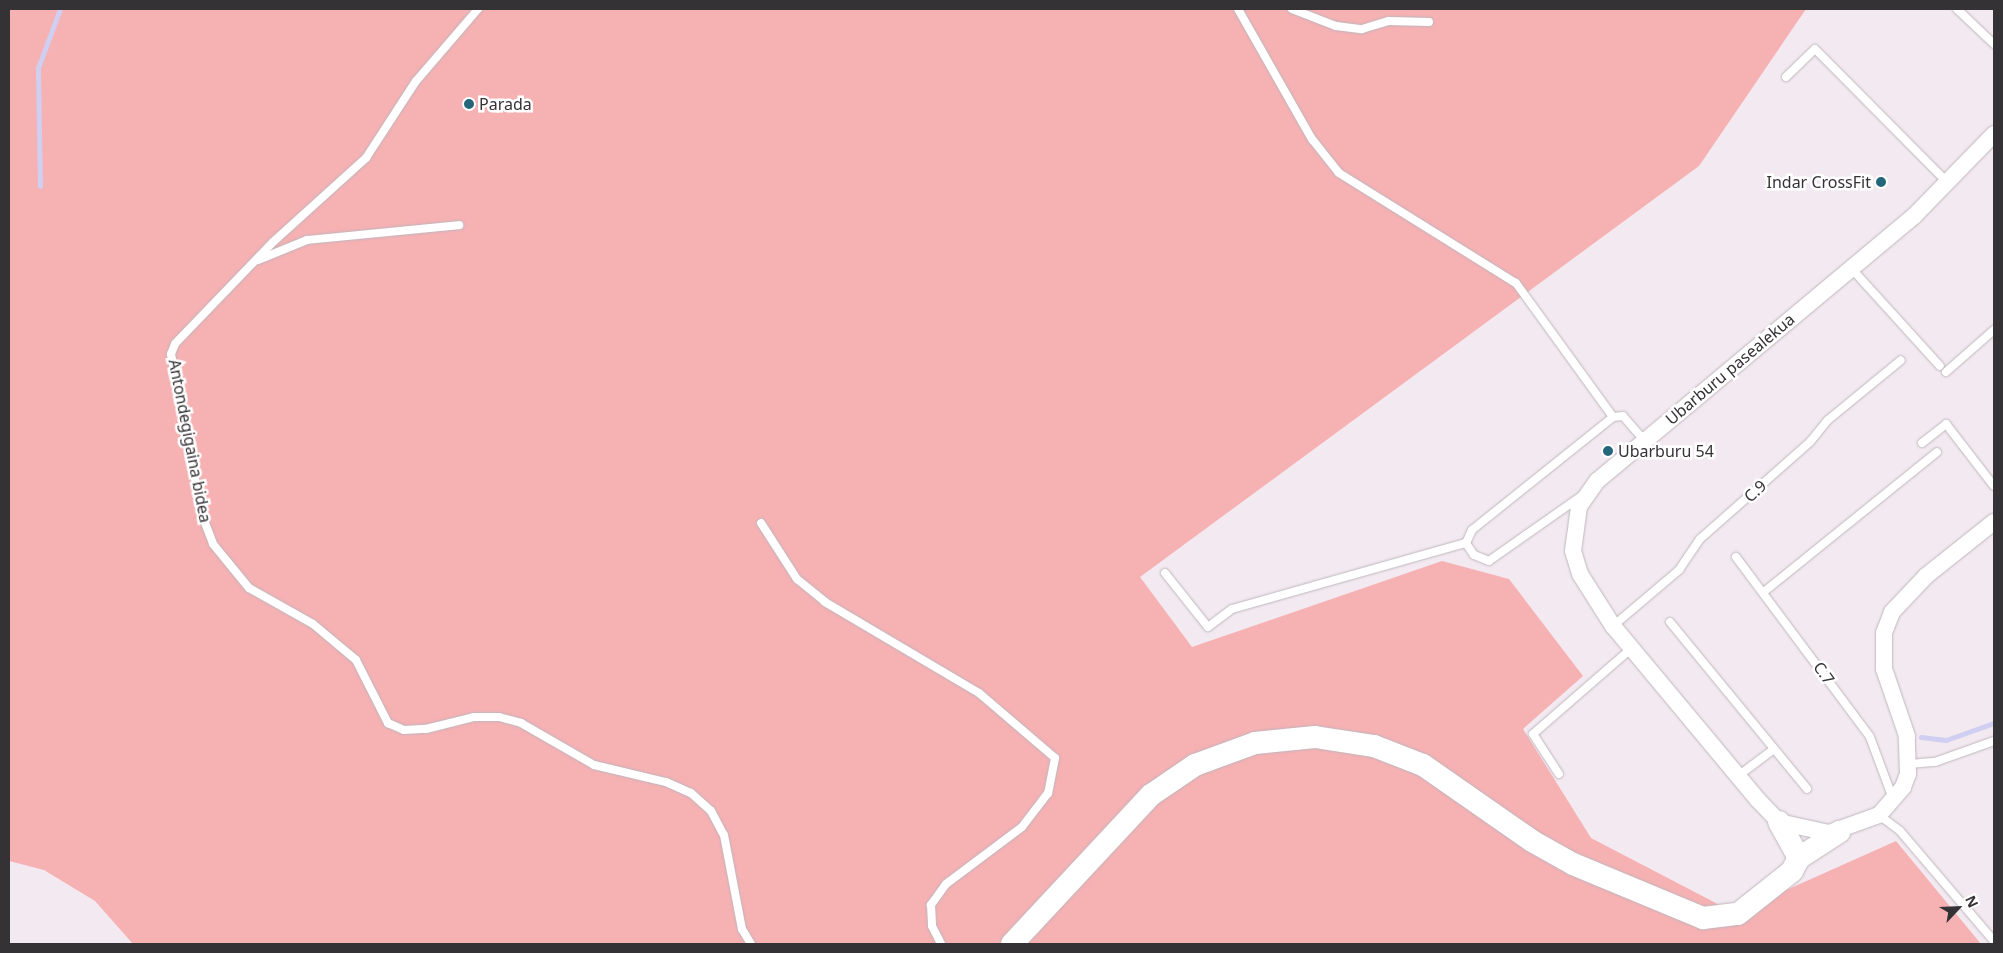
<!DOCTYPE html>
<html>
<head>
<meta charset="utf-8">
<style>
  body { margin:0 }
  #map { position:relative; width:2003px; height:953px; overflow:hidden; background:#f3eaf1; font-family:"Noto Sans",sans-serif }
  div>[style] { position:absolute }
  .green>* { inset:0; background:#f6b1b3 }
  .stream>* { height:5px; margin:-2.5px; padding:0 2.5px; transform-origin:2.5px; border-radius:2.5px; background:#d0cef1 }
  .roads { filter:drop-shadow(0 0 1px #beb6bc) drop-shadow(0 0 1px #beb6bc) }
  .lane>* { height:8px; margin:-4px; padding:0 4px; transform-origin:4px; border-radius:4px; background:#fff }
  .street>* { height:16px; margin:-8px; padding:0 8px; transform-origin:8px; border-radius:8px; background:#fff }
  .secondary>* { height:22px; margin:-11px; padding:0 11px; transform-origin:11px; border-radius:11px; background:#fff }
  .dots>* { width:14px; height:14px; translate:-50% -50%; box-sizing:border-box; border:2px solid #fff; border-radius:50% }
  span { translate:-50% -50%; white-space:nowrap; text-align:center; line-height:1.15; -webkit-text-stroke:5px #fff; paint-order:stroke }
  .poi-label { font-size:16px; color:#353235 }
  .left { translate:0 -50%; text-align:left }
  .right { translate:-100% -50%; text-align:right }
  .street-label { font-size:16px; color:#353235 }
  .frame { position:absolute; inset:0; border:10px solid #353235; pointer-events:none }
  .north { position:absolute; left:1933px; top:883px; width:50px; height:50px; -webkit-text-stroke:4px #fff; paint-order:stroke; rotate:65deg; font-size:14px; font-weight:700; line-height:20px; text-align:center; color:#353235 }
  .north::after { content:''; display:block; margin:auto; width:18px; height:22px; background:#353235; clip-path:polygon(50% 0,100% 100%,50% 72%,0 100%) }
</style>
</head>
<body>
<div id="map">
  <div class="green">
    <div style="clip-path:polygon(9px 9px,1806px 9px,1699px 166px,1140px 577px,1192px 647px,1442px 561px,1509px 579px,1583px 676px,1523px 729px,1591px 838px,1735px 913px,1896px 841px,1981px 944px,133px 944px,95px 901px,44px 870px,9px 861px)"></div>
  </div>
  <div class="stream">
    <div style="left:40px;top:186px;width:118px;rotate:-91deg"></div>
    <div style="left:38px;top:68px;width:63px;rotate:-69.6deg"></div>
    <div style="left:1921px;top:737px;width:25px;rotate:7deg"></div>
    <div style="left:1946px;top:740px;width:51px;rotate:-19.5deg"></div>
  </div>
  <div class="roads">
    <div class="lane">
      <div style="left:478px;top:9px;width:95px;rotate:130.7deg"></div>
      <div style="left:416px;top:81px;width:92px;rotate:123deg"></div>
      <div style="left:366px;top:158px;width:125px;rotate:137.9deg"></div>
      <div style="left:273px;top:242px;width:141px;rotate:133.9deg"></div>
      <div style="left:175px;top:344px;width:11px;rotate:112deg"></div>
      <div style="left:171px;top:354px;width:164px;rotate:79.1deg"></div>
      <div style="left:202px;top:515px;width:31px;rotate:69deg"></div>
      <div style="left:213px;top:544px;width:57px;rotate:50.7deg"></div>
      <div style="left:249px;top:588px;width:73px;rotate:29.4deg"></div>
      <div style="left:313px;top:624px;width:56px;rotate:39.9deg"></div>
      <div style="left:356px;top:660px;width:71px;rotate:63.1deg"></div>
      <div style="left:388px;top:723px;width:17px;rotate:24deg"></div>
      <div style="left:404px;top:730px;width:22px;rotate:-3deg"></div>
      <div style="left:426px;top:729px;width:49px;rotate:-14deg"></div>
      <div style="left:474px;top:717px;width:25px"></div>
      <div style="left:499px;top:717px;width:23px;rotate:15deg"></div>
      <div style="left:521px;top:723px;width:84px;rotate:29.9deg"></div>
      <div style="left:594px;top:765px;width:74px;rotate:13.3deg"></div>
      <div style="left:666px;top:782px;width:27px;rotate:24deg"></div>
      <div style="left:691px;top:793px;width:27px;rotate:42deg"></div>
      <div style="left:711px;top:811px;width:27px;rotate:62deg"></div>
      <div style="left:724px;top:835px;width:96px;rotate:79.2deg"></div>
      <div style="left:742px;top:929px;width:17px;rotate:59deg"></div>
      <div style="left:1238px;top:9px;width:150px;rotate:60.4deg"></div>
      <div style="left:1312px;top:139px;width:43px;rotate:51.5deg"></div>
      <div style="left:1339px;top:173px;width:208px;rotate:31.9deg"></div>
      <div style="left:1516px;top:283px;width:165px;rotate:54.1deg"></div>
      <div style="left:1292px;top:9px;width:47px;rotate:21.1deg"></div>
      <div style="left:1336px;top:26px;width:26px;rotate:7deg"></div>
      <div style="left:1362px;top:29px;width:28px;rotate:-17deg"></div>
      <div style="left:1389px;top:21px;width:40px;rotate:1.4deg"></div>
      <div style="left:1957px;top:9px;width:51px;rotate:43.4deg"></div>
      <div style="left:1786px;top:77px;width:40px;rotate:-44deg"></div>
      <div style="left:1815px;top:49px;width:189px;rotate:45.2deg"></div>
      <div style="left:258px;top:260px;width:53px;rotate:-22.2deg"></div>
      <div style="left:307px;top:240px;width:153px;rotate:-5.6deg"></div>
      <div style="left:1851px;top:268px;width:132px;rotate:47.8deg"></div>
      <div style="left:1946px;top:372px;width:64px;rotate:-41.2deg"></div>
      <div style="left:1922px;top:443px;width:31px;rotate:-38deg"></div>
      <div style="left:1946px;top:424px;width:78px;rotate:52.3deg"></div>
      <div style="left:1580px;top:497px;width:111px;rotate:144.9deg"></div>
      <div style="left:1489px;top:561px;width:16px;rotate:-158deg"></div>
      <div style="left:1474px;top:555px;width:14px;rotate:-124deg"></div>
      <div style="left:1466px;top:543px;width:14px;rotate:-65deg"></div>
      <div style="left:1472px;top:530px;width:181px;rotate:-38.7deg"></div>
      <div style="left:1613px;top:417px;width:10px;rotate:-6deg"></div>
      <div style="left:1623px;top:416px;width:32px;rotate:49deg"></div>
      <div style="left:761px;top:523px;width:67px;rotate:57.3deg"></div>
      <div style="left:797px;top:579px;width:36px;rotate:39deg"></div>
      <div style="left:825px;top:602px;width:179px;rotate:30.6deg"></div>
      <div style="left:979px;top:693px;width:100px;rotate:40.5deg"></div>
      <div style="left:1055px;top:758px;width:36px;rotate:101deg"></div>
      <div style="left:1048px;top:793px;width:43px;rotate:127.4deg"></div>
      <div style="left:1022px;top:827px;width:95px;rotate:143.1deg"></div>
      <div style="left:946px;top:884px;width:26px;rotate:126deg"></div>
      <div style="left:931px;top:905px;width:21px;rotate:87deg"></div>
      <div style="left:932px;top:926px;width:20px;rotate:63deg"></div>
      <div style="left:1736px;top:557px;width:224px;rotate:53.3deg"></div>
      <div style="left:1870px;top:737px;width:66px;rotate:69.6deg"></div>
      <div style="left:1165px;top:573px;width:69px;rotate:51.5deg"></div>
      <div style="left:1208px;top:627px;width:30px;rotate:-37deg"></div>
      <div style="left:1232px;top:609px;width:243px;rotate:-15.8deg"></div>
      <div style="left:1765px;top:591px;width:221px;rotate:-38.9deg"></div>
      <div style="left:1670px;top:622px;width:216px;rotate:50.6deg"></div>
      <div style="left:1613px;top:626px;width:87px;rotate:-40.3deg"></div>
      <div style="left:1679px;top:570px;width:37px;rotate:-56deg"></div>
      <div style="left:1700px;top:539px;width:147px;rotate:-41.4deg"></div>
      <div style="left:1810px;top:442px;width:28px;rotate:-51deg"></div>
      <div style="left:1828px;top:420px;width:94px;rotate:-39.4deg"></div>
      <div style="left:1910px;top:764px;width:25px;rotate:-5deg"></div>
      <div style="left:1935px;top:762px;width:63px;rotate:-19.6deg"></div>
      <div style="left:1559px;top:774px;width:48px;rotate:-123deg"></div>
      <div style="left:1533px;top:734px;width:131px;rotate:-41deg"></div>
      <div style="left:1738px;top:776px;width:45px;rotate:-36.9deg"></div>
      <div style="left:1879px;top:815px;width:26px;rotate:37deg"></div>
      <div style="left:1900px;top:831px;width:145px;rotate:49.5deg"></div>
    </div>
    <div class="street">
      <div style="left:1994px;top:134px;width:115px;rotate:134.3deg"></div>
      <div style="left:1914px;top:216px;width:413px;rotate:140.1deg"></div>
      <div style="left:1597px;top:481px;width:32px;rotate:125deg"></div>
      <div style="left:1579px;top:507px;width:44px;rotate:97.8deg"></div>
      <div style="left:1573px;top:551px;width:24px;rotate:73deg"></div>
      <div style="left:1580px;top:574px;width:62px;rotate:57.6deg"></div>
      <div style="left:1613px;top:626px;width:226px;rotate:50.2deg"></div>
      <div style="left:1758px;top:800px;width:30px;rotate:46deg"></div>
      <div style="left:1779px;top:822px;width:51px;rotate:12.4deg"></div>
      <div style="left:1829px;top:833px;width:53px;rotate:-19.8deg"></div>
      <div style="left:1879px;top:815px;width:37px;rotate:-49deg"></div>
      <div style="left:1903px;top:787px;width:14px;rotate:-69deg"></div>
      <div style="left:1908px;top:774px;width:38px;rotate:-92deg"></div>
      <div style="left:1907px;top:736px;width:71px;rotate:-108.9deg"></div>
      <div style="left:1884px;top:669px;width:36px;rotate:-90deg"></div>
      <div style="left:1884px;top:633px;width:22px;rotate:-69deg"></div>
      <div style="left:1892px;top:612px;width:50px;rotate:-46.6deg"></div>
      <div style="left:1926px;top:576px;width:87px;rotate:-38.5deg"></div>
    </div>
    <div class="secondary">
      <div style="left:1779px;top:822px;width:41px;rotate:60.9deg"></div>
      <div style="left:1799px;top:858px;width:48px;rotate:-33deg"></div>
      <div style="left:1012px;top:944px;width:204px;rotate:-47deg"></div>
      <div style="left:1151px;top:795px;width:53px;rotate:-34.3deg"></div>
      <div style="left:1195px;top:765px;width:64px;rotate:-20.1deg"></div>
      <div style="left:1255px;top:743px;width:60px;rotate:-5.7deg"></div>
      <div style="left:1315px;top:737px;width:60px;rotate:8.7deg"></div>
      <div style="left:1374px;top:746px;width:53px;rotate:21.2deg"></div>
      <div style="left:1423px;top:765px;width:133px;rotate:34.9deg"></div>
      <div style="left:1532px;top:841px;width:47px;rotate:29.3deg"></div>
      <div style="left:1573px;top:864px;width:141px;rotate:22.6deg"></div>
      <div style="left:1703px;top:918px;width:35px;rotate:-7deg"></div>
      <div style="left:1738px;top:914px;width:69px;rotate:-38.5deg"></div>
      <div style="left:1792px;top:871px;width:15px;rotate:-62deg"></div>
    </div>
  </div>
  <div class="dots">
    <div style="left:469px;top:104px;background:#24677a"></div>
    <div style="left:1881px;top:182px;background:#24677a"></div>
    <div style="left:1608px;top:451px;background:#24677a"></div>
  </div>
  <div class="poi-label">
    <span class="left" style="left:479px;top:104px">Parada</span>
    <span class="right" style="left:1871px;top:182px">Indar CrossFit</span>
    <span class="left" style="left:1618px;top:451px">Ubarburu 54</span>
  </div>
  <div class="street-label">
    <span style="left:1730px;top:369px;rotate:-40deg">Ubarburu pasealekua</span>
    <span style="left:190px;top:441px;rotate:79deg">Antondegigaina bidea</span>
    <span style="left:1755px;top:491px;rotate:-42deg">C.9</span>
    <span style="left:1824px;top:673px;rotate:54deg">C.7</span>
  </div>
  <div class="frame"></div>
  <div class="north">N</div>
</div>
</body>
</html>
